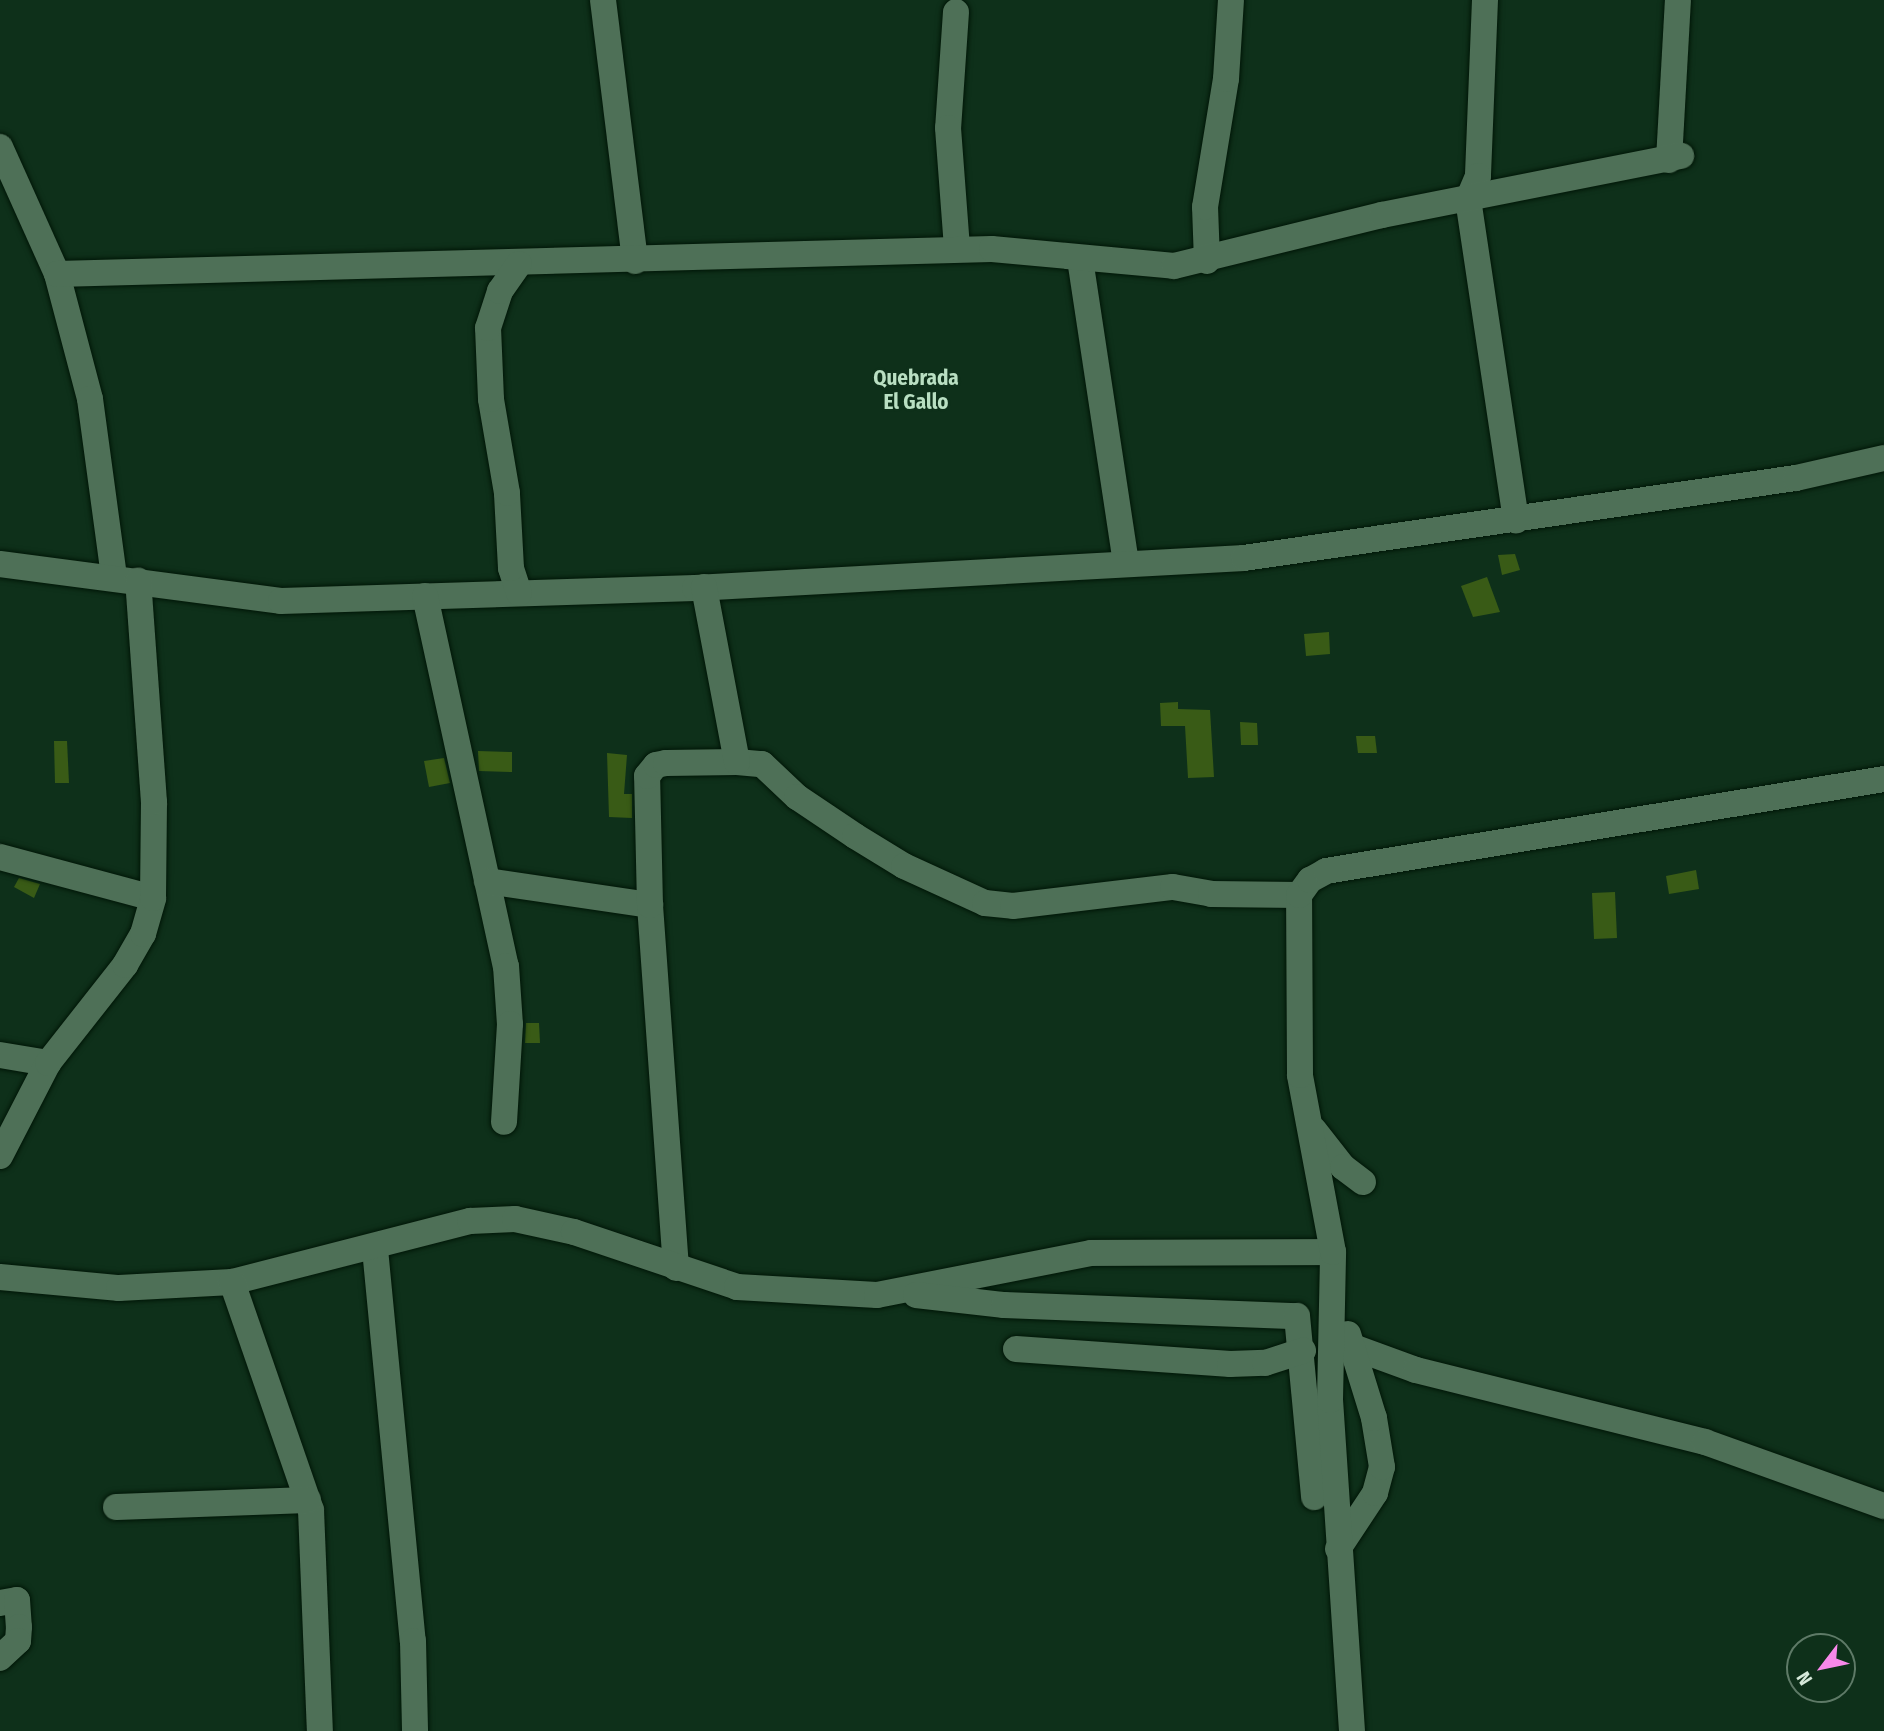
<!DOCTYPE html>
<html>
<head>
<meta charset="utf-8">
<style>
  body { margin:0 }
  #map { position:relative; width:1884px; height:1731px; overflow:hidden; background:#0e301a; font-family:"Fira Sans Condensed",sans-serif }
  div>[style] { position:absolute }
  .building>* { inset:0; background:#395b16 }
  .roads { filter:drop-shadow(0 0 2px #001607) drop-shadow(0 0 2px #001607) }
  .minor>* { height:26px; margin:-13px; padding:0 13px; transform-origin:13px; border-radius:13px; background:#4e7057 }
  span { translate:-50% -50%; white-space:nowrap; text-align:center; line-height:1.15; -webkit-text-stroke:5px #0e301a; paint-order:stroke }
  .neighbourhood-label { font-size:21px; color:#b9dfc2; font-weight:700 }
  .north { position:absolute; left:1786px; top:1633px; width:70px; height:70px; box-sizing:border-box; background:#0e301a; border:2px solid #5e7a67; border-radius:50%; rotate:238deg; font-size:19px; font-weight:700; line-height:28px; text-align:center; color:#d6e9da }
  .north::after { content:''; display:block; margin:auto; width:24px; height:32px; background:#f888ea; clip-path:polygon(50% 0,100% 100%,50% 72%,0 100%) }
</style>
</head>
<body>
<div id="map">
  <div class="building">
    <div style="clip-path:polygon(1515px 554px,1520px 570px,1502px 575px,1498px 555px)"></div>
    <div style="clip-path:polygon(1487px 577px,1500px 612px,1473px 617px,1461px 586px)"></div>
    <div style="clip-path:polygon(1329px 632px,1330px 654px,1306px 656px,1304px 634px)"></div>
    <div style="clip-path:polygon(1178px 702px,1178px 709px,1210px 710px,1214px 777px,1188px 778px,1185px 726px,1161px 726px,1160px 703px)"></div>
    <div style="clip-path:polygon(1240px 722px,1257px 723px,1258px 745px,1241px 745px)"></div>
    <div style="clip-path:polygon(1356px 736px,1375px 736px,1377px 753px,1358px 753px)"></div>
    <div style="clip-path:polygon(54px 741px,67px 741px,69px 783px,55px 783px)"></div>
    <div style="clip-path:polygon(478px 751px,512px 752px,512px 772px,479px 771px)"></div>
    <div style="clip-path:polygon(607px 753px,627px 755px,624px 794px,632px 794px,632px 818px,609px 817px)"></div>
    <div style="clip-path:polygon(444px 758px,450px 783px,429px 787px,424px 761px)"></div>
    <div style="clip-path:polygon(1696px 870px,1699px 889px,1669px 894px,1666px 876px)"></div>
    <div style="clip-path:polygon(19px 878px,40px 884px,34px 898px,14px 887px)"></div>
    <div style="clip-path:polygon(1615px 892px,1617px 938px,1594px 939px,1592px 893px)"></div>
    <div style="clip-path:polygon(526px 1023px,539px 1023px,540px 1043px,525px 1043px)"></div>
  </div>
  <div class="roads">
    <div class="minor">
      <div style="left:603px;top:0;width:263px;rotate:83deg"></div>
      <div style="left:1485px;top:0;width:176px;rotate:92.3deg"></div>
      <div style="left:1478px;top:176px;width:25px;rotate:113deg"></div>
      <div style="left:1468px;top:199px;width:325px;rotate:81.5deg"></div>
      <div style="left:956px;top:12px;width:116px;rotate:93.9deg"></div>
      <div style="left:948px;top:128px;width:121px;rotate:85.7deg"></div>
      <div style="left:0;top:147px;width:139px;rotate:65.8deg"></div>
      <div style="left:57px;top:274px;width:129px;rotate:75.2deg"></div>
      <div style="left:90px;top:399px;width:180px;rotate:82.3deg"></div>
      <div style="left:1669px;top:160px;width:160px;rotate:-86.8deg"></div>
      <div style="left:1080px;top:259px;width:308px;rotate:81.4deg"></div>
      <div style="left:1207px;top:261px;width:54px;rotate:-92.1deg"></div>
      <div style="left:1205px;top:207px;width:130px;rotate:-80.7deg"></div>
      <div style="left:1226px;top:79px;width:79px;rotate:-86.4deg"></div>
      <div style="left:57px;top:274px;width:935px;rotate:-1.53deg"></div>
      <div style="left:992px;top:249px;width:183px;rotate:5.3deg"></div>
      <div style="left:1174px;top:266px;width:214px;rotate:-13.8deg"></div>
      <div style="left:1382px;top:215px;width:305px;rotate:-11.2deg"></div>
      <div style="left:0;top:564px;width:283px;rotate:7.5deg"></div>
      <div style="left:281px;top:601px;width:414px;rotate:-1.8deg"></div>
      <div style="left:695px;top:588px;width:550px;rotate:-3.13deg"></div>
      <div style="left:1244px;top:558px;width:558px;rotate:-8.25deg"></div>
      <div style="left:1796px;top:478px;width:90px;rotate:-12.8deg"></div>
      <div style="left:519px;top:593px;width:26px;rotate:-108deg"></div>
      <div style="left:511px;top:568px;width:75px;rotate:-93.1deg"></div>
      <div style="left:507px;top:493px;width:95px;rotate:-99.7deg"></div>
      <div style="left:491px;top:399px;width:71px;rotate:-92.4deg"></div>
      <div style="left:488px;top:328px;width:39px;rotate:-72deg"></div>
      <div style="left:500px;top:291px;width:33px;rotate:-55deg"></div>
      <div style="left:425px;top:596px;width:379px;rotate:77.7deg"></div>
      <div style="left:506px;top:966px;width:58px;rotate:86.1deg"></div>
      <div style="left:510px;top:1024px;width:98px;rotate:93.5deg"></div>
      <div style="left:737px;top:762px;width:25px;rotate:5deg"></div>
      <div style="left:762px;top:764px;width:48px;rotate:43.3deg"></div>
      <div style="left:797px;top:797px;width:70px;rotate:33.9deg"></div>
      <div style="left:855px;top:836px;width:57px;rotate:31.5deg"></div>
      <div style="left:904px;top:866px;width:89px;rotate:24.6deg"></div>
      <div style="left:985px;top:903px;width:28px;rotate:6deg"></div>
      <div style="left:1013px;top:906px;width:161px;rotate:-6.8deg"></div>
      <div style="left:1173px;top:887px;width:39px;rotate:10deg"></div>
      <div style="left:1211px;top:894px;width:88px;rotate:0.7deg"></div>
      <div style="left:0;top:857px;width:158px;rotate:15deg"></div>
      <div style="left:487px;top:881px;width:165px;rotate:8.4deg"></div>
      <div style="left:0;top:1055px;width:49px;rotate:9.5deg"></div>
      <div style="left:1314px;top:1130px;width:47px;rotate:51.9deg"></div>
      <div style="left:1343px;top:1167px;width:25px;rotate:37deg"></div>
      <div style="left:0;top:1156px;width:105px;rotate:-62.7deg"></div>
      <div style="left:48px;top:1063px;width:125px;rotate:-51.8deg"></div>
      <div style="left:125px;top:965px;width:36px;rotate:-60deg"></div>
      <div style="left:143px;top:934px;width:37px;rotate:-74deg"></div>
      <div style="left:153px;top:898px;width:96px;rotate:-89.4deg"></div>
      <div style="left:154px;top:802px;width:222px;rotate:-94.1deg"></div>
      <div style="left:375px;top:1249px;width:394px;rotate:84.5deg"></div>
      <div style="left:413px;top:1641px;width:90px;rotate:88.7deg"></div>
      <div style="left:676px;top:1268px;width:364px;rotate:-94.1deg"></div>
      <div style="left:650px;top:905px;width:129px;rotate:-91.3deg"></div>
      <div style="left:647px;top:776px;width:14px;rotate:-51deg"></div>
      <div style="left:656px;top:765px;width:10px;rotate:-11deg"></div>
      <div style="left:666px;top:763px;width:71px;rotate:-0.8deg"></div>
      <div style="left:737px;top:762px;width:178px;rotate:-100.7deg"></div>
      <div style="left:0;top:1277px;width:120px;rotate:5.3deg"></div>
      <div style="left:119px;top:1288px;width:113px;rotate:-3deg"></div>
      <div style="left:232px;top:1282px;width:246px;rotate:-14.4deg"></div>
      <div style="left:470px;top:1221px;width:45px;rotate:-2.5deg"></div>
      <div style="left:515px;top:1219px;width:60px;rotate:12.4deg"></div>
      <div style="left:574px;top:1232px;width:172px;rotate:18.6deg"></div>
      <div style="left:737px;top:1287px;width:140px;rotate:3.3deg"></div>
      <div style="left:877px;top:1295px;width:218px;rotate:-11.1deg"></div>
      <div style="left:1091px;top:1253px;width:242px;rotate:-0.2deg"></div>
      <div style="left:232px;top:1282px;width:241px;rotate:70.9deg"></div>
      <div style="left:311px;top:1510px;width:221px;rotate:87.7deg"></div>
      <div style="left:916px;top:1295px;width:89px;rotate:6.5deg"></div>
      <div style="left:1004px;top:1305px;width:293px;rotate:2.2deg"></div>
      <div style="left:1297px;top:1316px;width:182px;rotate:84.6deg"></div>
      <div style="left:1353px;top:1347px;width:67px;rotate:20.1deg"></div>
      <div style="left:1416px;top:1370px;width:298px;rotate:14deg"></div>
      <div style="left:1705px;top:1442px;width:190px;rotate:19.7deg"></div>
      <div style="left:1016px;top:1349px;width:215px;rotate:4deg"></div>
      <div style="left:1230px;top:1364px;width:35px;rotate:-2deg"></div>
      <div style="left:1265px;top:1363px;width:40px;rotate:-18deg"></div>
      <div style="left:116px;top:1507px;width:192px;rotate:-2.1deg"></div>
      <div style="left:1338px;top:1549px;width:67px;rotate:-56.5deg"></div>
      <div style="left:1375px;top:1493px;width:27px;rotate:-75deg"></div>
      <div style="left:1382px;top:1467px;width:50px;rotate:-99.3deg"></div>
      <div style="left:1374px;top:1418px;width:88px;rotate:-107.2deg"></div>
      <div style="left:0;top:1603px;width:17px;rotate:-10deg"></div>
      <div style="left:17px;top:1600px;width:27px;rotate:86deg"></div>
      <div style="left:19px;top:1627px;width:14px;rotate:94deg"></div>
      <div style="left:18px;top:1641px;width:25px;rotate:137deg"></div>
      <div style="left:1352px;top:1731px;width:332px;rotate:-93.8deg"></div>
      <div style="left:1330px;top:1400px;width:148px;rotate:-88.8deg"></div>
      <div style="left:1333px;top:1252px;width:180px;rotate:-100.6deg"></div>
      <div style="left:1300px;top:1075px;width:180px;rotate:-90.3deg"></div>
      <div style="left:1299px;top:895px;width:19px;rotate:-54deg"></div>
      <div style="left:1310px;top:880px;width:18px;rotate:-29deg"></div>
      <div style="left:1326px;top:871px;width:566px;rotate:-9.36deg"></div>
    </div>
  </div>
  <div class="neighbourhood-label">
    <span style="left:916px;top:390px">Quebrada<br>El Gallo</span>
  </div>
  <div class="north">N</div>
</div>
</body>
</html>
